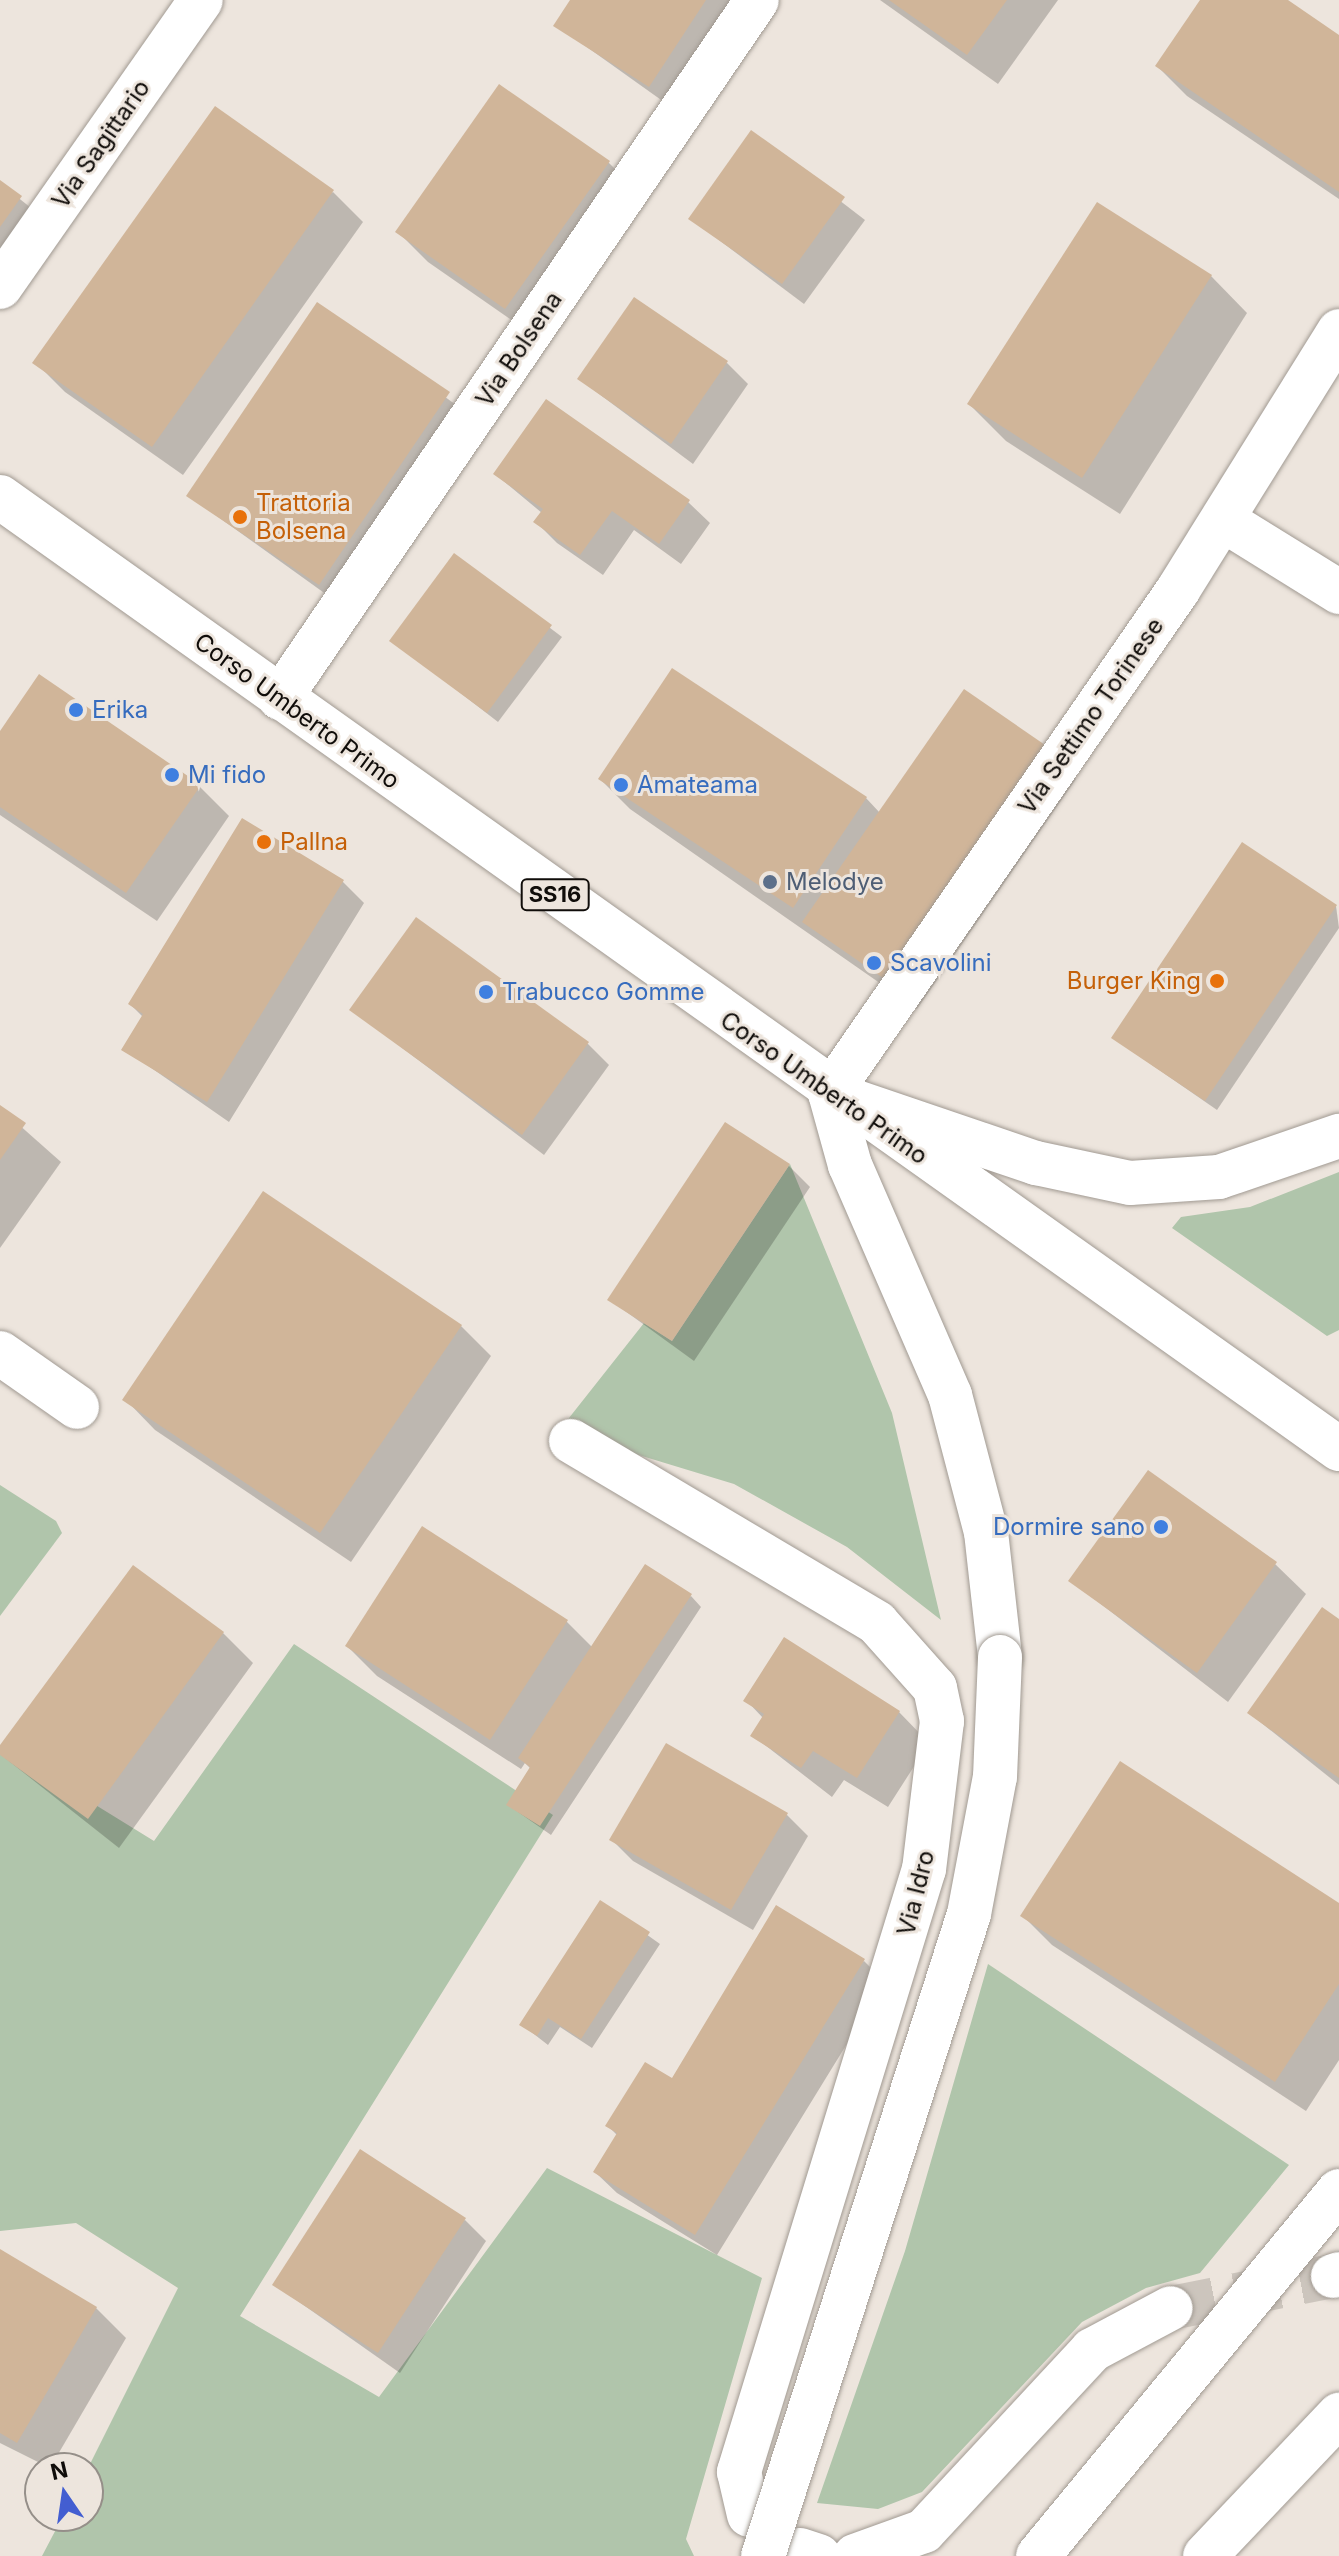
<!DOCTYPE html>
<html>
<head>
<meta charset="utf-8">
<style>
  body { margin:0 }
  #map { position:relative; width:1339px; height:2556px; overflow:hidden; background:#ede5dd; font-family:Inter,sans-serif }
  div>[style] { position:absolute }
  .green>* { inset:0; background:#b0c5ab }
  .shadow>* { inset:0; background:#0003 }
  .building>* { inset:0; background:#d0b599 }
  .minor-tunnel>* { height:44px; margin-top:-22px; transform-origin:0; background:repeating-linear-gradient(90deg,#ccc5bd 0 44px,transparent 0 66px) }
  .roads { filter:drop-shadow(0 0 2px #a19a92) drop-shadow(0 0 2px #a19a92) }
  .minor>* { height:44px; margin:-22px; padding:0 22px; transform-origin:22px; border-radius:22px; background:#fff }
  .major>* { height:44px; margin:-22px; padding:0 22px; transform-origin:22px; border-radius:22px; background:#fff }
  .highway>* { height:44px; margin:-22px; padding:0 22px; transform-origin:22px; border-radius:22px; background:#fff }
  .bridges { filter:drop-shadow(0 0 2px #a19a92) drop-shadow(0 0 2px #a19a92) }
  .highway-bridge>* { height:44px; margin:-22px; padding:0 22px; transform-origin:22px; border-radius:22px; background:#fff }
  .dots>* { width:22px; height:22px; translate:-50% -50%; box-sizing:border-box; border:4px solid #ede5dd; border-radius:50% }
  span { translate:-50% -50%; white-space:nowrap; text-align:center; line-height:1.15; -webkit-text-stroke:6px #ede5dd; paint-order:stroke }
  .shield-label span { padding:2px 6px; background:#ede5dd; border:2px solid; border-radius:6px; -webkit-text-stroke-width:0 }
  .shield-label { font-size:22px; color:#100d0a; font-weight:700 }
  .street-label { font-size:24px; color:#100d0a }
  .food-label { font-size:24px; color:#c56008 }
  .left { translate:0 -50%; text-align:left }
  .right { translate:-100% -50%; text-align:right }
  .shop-label { font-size:24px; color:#366cbe }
  .service-label { font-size:24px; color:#4e5e75 }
  .north { position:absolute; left:24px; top:2452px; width:80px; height:80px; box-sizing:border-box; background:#ede5dd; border:2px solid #958f89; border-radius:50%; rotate:347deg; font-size:22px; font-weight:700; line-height:32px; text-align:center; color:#100d0a }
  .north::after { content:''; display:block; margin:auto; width:28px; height:36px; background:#435ed1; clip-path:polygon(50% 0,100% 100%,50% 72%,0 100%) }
</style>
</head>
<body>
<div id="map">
  <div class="green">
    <div style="clip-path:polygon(790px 1164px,892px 1413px,941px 1620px,847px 1547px,734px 1484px,609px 1446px,565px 1423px,644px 1323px,672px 1341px)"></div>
    <div style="clip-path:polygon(1339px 1172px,1339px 1330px,1327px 1336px,1172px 1228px,1181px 1217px,1250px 1207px)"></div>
    <div style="clip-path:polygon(0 1485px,56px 1521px,62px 1533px,0 1616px)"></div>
    <div style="clip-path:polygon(294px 1644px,553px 1815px,240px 2316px,379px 2397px,547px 2168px,762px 2278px,686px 2539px,694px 2556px,42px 2556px,63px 2516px,88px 2516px,88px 2468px,178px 2288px,76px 2223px,0 2231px,0 1746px,154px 1841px)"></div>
    <div style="clip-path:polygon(988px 1964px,1289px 2165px,1200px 2273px,1146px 2288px,1082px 2322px,922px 2492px,878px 2509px,817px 2503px,905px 2251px)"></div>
  </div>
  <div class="shadow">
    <div style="clip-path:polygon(572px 0,741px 0,671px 107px,556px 25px)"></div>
    <div style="clip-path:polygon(880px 0,1058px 0,998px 84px)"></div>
    <div style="clip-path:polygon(1202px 0,1284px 0,1339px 37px,1339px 199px,1187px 96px,1157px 66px)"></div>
    <div style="clip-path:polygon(752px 133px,865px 220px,804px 304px,691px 219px)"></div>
    <div style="clip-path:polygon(608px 162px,638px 192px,536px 337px,428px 262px,398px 232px)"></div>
    <div style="clip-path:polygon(0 183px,31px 208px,0 252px)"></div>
    <div style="clip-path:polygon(333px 192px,363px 222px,183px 475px,65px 392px,35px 362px)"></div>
    <div style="clip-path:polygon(1211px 276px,1247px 313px,1120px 514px,1006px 441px,969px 404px)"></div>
    <div style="clip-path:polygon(318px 305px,470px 415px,341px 605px,189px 496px)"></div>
    <div style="clip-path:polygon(727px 363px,748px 384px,693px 464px,579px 379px)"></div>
    <div style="clip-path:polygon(495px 474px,688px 502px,710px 523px,681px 564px,634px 530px,603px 575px,557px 543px,536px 522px,542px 513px)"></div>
    <div style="clip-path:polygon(454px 555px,562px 637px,498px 722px,392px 640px)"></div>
    <div style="clip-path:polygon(0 734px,199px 786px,229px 816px,157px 921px,0 815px)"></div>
    <div style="clip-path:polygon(1046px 749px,1076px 779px,917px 1009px,630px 809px,600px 779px,866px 798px,880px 813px)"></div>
    <div style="clip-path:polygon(342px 881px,364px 903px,229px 1122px,124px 1049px,143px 1017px,130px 1004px)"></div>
    <div style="clip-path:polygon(1336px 906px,1339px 928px,1217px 1110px,1113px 1038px)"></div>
    <div style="clip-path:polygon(352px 1010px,588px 1044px,609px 1065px,544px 1155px)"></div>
    <div style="clip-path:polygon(0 1108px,61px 1162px,0 1248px)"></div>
    <div style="clip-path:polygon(788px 1165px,810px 1187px,694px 1361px,610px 1300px)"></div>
    <div style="clip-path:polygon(461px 1326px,491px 1356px,351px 1562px,155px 1430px,125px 1399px)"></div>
    <div style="clip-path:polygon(1275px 1564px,1306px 1594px,1228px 1702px,1071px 1581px)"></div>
    <div style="clip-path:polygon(691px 1596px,701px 1607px,551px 1835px,508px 1805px,531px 1769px,525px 1763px,521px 1769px,377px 1676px,347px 1646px,566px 1621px,593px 1648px)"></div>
    <div style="clip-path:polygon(1339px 1621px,1339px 1785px,1249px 1713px)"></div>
    <div style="clip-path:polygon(223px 1633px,253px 1663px,119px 1848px,0 1754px)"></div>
    <div style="clip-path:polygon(785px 1640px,899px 1712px,929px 1743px,888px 1807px,844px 1780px,832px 1797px,752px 1735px,763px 1718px,746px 1700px)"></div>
    <div style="clip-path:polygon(787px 1815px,808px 1836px,753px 1930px,633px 1861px,612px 1840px)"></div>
    <div style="clip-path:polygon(601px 1902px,660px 1944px,592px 2048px,560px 2027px,548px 2045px,521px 2024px)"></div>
    <div style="clip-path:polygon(1339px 1906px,1339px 2060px,1306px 2111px,1052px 1945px,1022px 1915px)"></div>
    <div style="clip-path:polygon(864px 1961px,885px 1982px,717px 2255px,617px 2193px,595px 2172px,618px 2136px,608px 2126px)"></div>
    <div style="clip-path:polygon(465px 2220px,486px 2241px,400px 2373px,275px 2285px)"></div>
    <div style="clip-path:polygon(0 2252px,96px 2308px,126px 2338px,50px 2468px,0 2443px)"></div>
  </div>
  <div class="building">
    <div style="clip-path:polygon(570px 0,706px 0,649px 87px,553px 26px)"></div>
    <div style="clip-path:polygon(889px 0,1007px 0,967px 55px)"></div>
    <div style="clip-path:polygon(1200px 0,1288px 0,1339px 35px,1339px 192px,1155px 66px)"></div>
    <div style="clip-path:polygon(499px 84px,610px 161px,505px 309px,395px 232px)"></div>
    <div style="clip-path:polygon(215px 106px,334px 190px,152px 447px,32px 363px)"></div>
    <div style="clip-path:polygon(751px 130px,845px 197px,782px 284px,688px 219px)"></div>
    <div style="clip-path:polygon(0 180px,22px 196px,0 227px)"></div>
    <div style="clip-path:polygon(1097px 202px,1212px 275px,1082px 478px,967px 404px)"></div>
    <div style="clip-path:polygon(634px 297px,728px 361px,671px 444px,577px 379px)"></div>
    <div style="clip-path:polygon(317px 302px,450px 392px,319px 585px,186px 496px)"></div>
    <div style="clip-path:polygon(546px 399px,690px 500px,659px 544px,612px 511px,580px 555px,533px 522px,543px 509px,493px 474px)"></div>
    <div style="clip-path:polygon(454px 553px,552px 625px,487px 713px,389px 641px)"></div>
    <div style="clip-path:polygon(672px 668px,867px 797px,793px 908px,598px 779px)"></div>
    <div style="clip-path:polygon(39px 674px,201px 785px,126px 893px,0 807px,0 731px)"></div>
    <div style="clip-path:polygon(964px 689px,1048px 747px,886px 980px,802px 922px)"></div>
    <div style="clip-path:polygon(242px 818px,344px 880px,207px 1102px,121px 1050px,143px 1014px,128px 1004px)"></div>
    <div style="clip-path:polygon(1242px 842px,1337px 905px,1205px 1101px,1111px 1038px)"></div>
    <div style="clip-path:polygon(416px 917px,589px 1042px,522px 1135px,349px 1010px)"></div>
    <div style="clip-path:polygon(0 1105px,26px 1123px,0 1160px)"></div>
    <div style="clip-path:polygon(725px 1122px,790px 1164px,672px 1341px,607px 1300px)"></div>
    <div style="clip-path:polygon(263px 1191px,462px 1325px,320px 1533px,122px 1400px)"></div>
    <div style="clip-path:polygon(1148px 1470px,1277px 1562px,1197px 1673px,1068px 1581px)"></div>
    <div style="clip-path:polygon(422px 1526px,568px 1620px,490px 1740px,345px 1646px)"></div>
    <div style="clip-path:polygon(645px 1564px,692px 1594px,540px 1826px,506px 1805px,530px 1767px,518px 1758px)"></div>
    <div style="clip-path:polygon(133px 1565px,224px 1632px,88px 1819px,0 1755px,0 1745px)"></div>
    <div style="clip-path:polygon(1322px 1607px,1339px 1619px,1339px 1778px,1247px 1713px)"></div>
    <div style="clip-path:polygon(784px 1637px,900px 1711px,857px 1778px,813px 1751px,801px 1768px,750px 1736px,764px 1714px,743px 1701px)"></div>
    <div style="clip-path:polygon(666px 1743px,788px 1813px,731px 1910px,609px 1840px)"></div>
    <div style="clip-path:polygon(1120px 1761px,1339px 1903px,1339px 1984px,1275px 2082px,1020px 1916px)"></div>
    <div style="clip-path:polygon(600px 1900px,650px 1932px,581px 2039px,548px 2018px,537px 2036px,519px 2025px)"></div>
    <div style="clip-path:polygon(776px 1905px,865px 1959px,695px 2235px,593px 2172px,617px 2133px,605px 2126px,645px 2062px,672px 2078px)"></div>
    <div style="clip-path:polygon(360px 2149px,466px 2218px,378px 2353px,272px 2285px)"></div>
    <div style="clip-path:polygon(0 2249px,97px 2307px,17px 2443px,0 2433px)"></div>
  </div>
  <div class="minor-tunnel">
    <div style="left:1171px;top:2308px;width:165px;rotate:-11.2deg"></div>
  </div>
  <div class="roads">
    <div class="minor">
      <div style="left:0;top:287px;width:350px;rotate:-55deg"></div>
      <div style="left:1223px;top:520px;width:137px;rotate:31.8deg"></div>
      <div style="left:280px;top:698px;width:845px;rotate:-55.65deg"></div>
      <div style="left:830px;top:1093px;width:612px;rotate:-55.32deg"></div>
      <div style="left:1178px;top:590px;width:305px;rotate:-58.1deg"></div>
      <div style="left:0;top:1353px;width:94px;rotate:35deg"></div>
      <div style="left:571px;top:1441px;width:356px;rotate:30.7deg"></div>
      <div style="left:877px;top:1623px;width:87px;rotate:48.3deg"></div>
      <div style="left:935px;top:1688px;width:34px;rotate:78deg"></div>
      <div style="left:942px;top:1721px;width:149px;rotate:96.9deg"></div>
      <div style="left:924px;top:1869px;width:631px;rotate:107.06deg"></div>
      <div style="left:739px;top:2472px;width:44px;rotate:76.9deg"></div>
      <div style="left:1333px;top:2276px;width:6px;rotate:-18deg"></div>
      <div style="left:800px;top:2550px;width:20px;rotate:18deg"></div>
      <div style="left:855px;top:2556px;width:73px;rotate:-19.9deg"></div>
      <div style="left:924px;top:2531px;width:247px;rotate:-47.1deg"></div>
      <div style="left:1092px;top:2350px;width:89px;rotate:-28deg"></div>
    </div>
    <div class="major">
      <div style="left:0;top:497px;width:1643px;rotate:35.41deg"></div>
    </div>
    <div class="highway">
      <div style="left:830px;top:1093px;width:75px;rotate:74.5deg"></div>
      <div style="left:850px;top:1165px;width:251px;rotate:66.5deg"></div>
      <div style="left:950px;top:1395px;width:142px;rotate:75.3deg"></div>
      <div style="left:986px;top:1532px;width:126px;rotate:83.6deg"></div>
      <div style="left:830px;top:1093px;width:218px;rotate:18.8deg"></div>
      <div style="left:1036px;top:1163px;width:96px;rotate:12deg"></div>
      <div style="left:1130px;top:1183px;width:89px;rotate:-3.9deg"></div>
      <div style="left:1219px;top:1177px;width:127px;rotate:-18.9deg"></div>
      <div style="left:1205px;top:2556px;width:195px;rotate:-46.5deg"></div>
    </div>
  </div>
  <div class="bridges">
    <div class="highway-bridge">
      <div style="left:763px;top:2556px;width:674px;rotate:-72.21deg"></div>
      <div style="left:969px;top:1914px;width:139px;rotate:-79.3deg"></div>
      <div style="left:995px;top:1777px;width:120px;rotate:-87.6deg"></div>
      <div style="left:1038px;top:2556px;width:473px;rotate:-50.5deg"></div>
    </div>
  </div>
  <div class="dots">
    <div style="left:240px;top:517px;background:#e8710a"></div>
    <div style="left:76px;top:710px;background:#3f7fe0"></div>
    <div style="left:172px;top:775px;background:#3f7fe0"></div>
    <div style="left:621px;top:785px;background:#3f7fe0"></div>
    <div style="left:264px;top:842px;background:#e8710a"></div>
    <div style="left:770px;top:882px;background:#5c6f8a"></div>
    <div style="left:874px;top:963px;background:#3f7fe0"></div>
    <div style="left:1217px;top:981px;background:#e8710a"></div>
    <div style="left:486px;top:992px;background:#3f7fe0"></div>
    <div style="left:1161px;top:1527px;background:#3f7fe0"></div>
  </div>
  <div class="shield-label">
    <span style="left:555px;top:895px">SS16</span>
  </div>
  <div class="street-label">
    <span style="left:101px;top:144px;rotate:-55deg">Via Sagittario</span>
    <span style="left:519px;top:349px;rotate:-56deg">Via Bolsena</span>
    <span style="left:297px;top:711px;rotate:36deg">Corso Umberto Primo</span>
    <span style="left:1091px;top:716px;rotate:-55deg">Via Settimo Torinese</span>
    <span style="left:824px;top:1088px;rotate:35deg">Corso Umberto Primo</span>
    <span style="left:916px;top:1893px;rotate:-76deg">Via Idro</span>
  </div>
  <div class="food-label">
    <span class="left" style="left:256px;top:517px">Trattoria<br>Bolsena</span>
    <span class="left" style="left:280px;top:842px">Pallna</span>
    <span class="right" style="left:1201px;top:981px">Burger King</span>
  </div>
  <div class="shop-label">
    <span class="left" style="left:92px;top:710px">Erika</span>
    <span class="left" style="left:188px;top:775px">Mi fido</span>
    <span class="left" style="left:637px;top:785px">Amateama</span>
    <span class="left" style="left:890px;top:963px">Scavolini</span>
    <span class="left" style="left:502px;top:992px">Trabucco Gomme</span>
    <span class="right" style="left:1145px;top:1527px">Dormire sano</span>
  </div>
  <div class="service-label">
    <span class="left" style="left:786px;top:882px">Melodye</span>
  </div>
  <div class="north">N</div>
</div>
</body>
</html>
